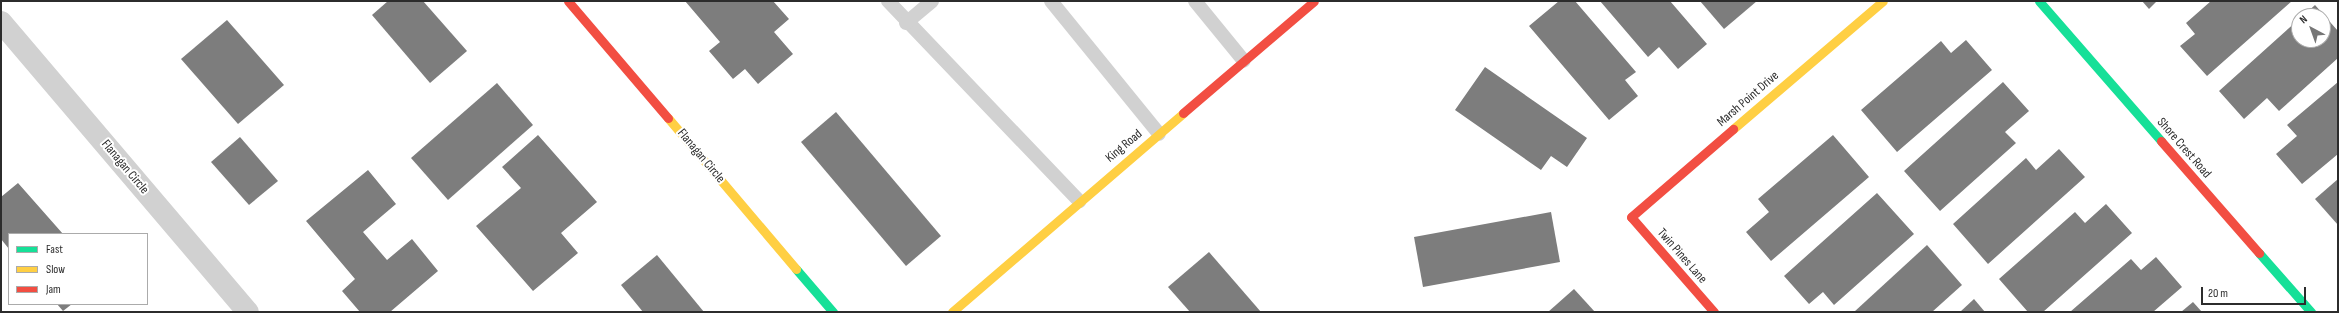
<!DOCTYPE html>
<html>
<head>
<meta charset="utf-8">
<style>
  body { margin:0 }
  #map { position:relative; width:2339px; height:313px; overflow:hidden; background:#fff; font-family:"Sofia Sans Condensed",sans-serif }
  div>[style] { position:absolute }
  .building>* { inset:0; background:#7d7d7d }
  .lane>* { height:14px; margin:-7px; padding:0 7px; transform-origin:7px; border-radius:7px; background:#d1d1d1 }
  .street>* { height:22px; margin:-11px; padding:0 11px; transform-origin:11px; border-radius:11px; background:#d1d1d1 }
  .fast>* { height:9px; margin:-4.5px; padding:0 4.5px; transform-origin:4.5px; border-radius:4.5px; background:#16e098 }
  .slow>* { height:9px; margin:-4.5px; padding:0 4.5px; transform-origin:4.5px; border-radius:4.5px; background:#ffcf43 }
  .jam>* { height:9px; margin:-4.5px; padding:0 4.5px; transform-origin:4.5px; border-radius:4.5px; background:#f24e42 }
  span { translate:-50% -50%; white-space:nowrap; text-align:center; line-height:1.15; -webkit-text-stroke:4px #fff; paint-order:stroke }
  .street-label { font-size:13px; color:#2c2c2c }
  .frame { position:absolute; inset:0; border:2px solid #2c2c2c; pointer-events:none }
  .legend { position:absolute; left:8px; top:233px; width:140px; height:72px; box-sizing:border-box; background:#fff; border:1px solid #ababab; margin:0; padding:5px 7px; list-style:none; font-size:12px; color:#2c2c2c }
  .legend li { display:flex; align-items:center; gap:8px; height:20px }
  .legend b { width:20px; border:1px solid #ababab }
  .north { position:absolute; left:2291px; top:8px; width:40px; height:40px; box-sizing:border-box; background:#fff; border:1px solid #ababab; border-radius:50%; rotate:319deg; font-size:11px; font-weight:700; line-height:16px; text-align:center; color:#2c2c2c }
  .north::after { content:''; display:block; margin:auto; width:14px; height:18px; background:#767676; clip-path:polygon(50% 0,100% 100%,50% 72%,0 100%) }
  .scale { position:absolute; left:2201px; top:287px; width:105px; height:18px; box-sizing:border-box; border:2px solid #2c2c2c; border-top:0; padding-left:5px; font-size:12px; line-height:14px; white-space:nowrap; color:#2c2c2c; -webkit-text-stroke:3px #fff; paint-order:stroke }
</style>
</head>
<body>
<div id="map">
  <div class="building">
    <div style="clip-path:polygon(388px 1px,423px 1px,467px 51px,430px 83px,372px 15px)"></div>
    <div style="clip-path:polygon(685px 1px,773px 1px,789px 19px,774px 32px,793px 54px,758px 84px,745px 69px,733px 79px,709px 51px,720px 42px)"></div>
    <div style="clip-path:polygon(1559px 1px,1575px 1px,1636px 72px,1625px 80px,1638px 96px,1609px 120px,1529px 26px)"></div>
    <div style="clip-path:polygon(1600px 1px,1670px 1px,1707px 44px,1678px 69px,1659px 47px,1648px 57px)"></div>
    <div style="clip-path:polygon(1700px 1px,1757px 1px,1724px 29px)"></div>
    <div style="clip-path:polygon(2142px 1px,2157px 1px,2149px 9px)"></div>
    <div style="clip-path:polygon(2211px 1px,2292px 1px,2207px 76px,2180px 46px,2195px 34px,2186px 23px)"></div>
    <div style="clip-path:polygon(2315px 5px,2338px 31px,2338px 58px,2279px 111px,2267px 98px,2244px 119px,2219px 91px,2299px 19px,2299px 40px,2323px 40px,2323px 16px,2303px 16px)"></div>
    <div style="clip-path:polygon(227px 20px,284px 85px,238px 124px,181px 59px)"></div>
    <div style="clip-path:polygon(1966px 40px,1992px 70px,1897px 152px,1861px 110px,1941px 41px,1951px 53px)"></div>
    <div style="clip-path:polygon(1485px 67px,1587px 138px,1567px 167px,1551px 156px,1541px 170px,1455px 110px)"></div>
    <div style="clip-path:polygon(2003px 82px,2029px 111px,2005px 132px,2016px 143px,1940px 211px,1904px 171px)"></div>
    <div style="clip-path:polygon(2338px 82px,2338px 154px,2302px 184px,2276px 154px,2297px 136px,2287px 125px)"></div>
    <div style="clip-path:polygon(497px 83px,533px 125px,448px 200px,411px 158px)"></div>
    <div style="clip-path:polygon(836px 112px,941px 236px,906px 266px,801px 142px)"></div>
    <div style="clip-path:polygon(538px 135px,597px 202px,561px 233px,578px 253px,533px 291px,476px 226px,521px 188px,502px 167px)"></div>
    <div style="clip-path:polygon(1833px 135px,1869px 177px,1771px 261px,1746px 232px,1769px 212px,1758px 199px)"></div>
    <div style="clip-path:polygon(240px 137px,278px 181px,249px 205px,211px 162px)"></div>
    <div style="clip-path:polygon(2059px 149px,2085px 177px,1988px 264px,1953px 224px,2026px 158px,2036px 170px)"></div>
    <div style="clip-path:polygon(368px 170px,396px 204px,363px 232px,387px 260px,412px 239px,438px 271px,390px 312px,360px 312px,342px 291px,355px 279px,306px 221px)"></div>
    <div style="clip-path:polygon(2338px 179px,2338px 225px,2315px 199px)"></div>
    <div style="clip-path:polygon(18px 183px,63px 234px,9px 234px,9px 249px,1px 239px,1px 197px)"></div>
    <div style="clip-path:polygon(1877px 193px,1914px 234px,1834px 305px,1823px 292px,1809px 304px,1784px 276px)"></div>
    <div style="clip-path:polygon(2106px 204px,2132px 233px,2043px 312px,2028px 312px,1999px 279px,2075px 212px,2085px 223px)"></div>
    <div style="clip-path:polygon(1551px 212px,1560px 262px,1423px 287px,1414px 237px)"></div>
    <div style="clip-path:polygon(1927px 245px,1962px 285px,1932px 312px,1854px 312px)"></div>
    <div style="clip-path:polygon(1209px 252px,1261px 312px,1190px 312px,1168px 287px)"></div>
    <div style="clip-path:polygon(657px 255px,704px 312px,643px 312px,621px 285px)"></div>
    <div style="clip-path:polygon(2156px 257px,2182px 287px,2153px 312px,2070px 312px,2131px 259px,2141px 270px)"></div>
    <div style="clip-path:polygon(1574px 289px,1595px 312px,1548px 312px)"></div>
    <div style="clip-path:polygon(1974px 299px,1985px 312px,1960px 312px)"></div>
    <div style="clip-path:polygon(2193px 302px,2202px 312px,2181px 312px)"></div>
    <div style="clip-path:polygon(57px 304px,72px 304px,63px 311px)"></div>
  </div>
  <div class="lane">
    <div style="left:888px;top:1px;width:277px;rotate:46.3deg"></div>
    <div style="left:1051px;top:1px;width:171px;rotate:50.9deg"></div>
    <div style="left:1195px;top:1px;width:77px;rotate:50.8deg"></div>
    <div style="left:906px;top:23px;width:34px;rotate:-40deg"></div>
  </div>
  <div class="street">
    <div style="left:1px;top:22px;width:381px;rotate:49.6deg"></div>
  </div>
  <div class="fast">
    <div style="left:2039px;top:1px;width:186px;rotate:48.9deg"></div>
    <div style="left:2259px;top:253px;width:79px;rotate:48.6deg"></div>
    <div style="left:796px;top:269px;width:57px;rotate:49.3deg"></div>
  </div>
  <div class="slow">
    <div style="left:668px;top:118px;width:198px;rotate:49.7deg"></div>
    <div style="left:1733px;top:129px;width:197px;rotate:-40.5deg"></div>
    <div style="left:952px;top:312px;width:305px;rotate:-40.7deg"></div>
  </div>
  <div class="jam">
    <div style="left:568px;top:1px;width:154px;rotate:49.5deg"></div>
    <div style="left:1183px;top:113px;width:172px;rotate:-40.5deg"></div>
    <div style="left:2161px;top:141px;width:149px;rotate:48.8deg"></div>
    <div style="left:1714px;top:312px;width:126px;rotate:-131.1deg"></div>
    <div style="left:1631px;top:217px;width:135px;rotate:-40.8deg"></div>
  </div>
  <div class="street-label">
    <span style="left:1748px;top:99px;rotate:-41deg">Marsh Point Drive</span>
    <span style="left:1124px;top:146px;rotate:-40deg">King Road</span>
    <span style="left:2184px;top:148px;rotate:49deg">Shore Crest Road</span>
    <span style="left:701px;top:156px;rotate:50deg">Flanagan Circle</span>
    <span style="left:125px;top:167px;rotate:50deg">Flanagan Circle</span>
    <span style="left:1682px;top:256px;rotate:49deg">Twin Pines Lane</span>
  </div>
  <div class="frame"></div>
  <ul class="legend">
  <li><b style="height:5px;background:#16e098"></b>Fast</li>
  <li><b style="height:5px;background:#ffcf43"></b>Slow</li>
  <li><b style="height:5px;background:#f24e42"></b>Jam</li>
  </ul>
  <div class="north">N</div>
  <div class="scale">20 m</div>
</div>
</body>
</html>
